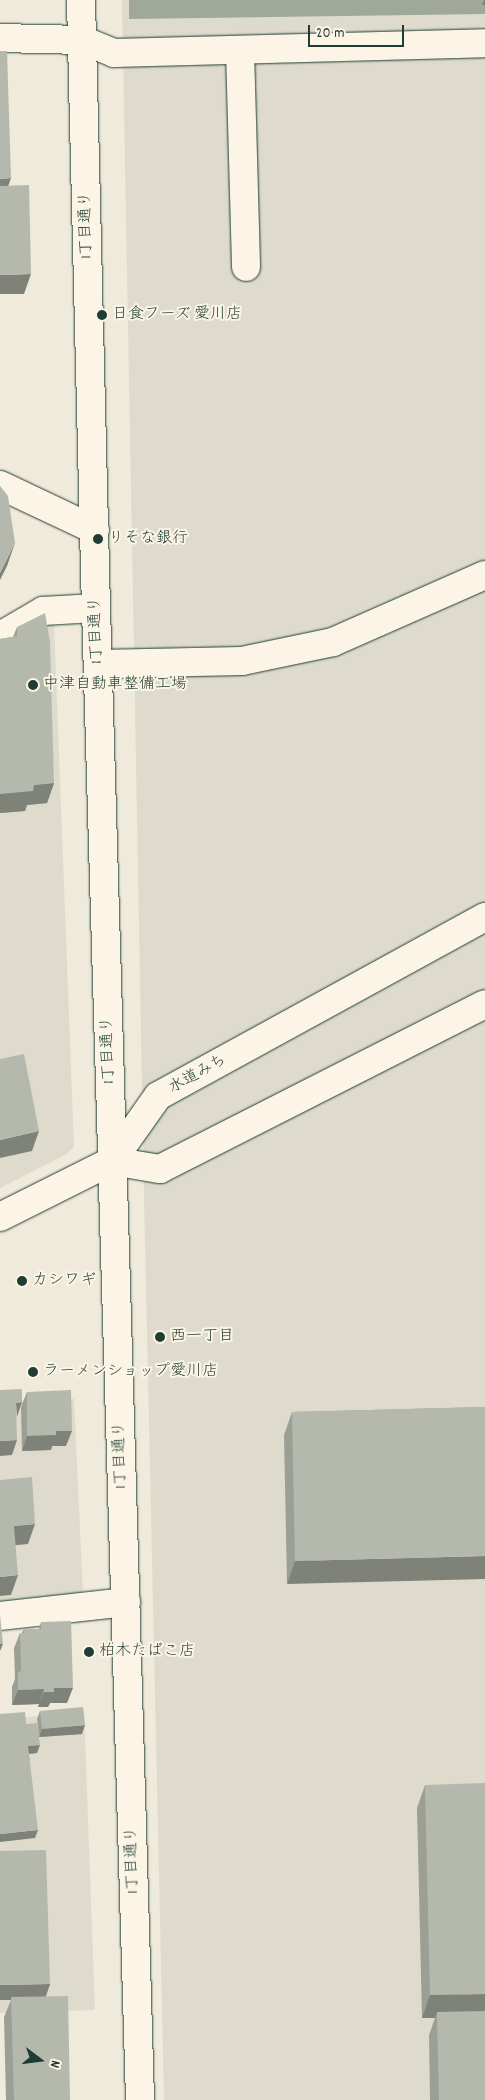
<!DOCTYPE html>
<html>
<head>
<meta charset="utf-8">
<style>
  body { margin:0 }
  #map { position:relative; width:485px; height:2100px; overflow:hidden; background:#efeada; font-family:Dekko,"Klee One",sans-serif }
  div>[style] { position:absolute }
  .built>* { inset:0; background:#dedbcc }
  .water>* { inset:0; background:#9fa89a }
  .roads { filter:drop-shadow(0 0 1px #1f3d34) drop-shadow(0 0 1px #1f3d34) }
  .street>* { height:28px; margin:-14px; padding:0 14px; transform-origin:14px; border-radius:14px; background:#fcf5e5 }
  .secondary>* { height:28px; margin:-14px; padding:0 14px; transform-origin:14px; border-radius:14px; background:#fcf5e5 }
  .wall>* { inset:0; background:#9c9f95 }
  .shaded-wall>* { inset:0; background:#7f8279 }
  .building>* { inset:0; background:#b5b9ad }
  .dots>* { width:14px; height:14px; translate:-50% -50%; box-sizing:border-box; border:2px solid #fcf5e5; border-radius:50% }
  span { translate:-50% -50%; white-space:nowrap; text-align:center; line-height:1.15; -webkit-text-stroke:4px #fcf5e5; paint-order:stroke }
  .street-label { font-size:16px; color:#1f3d34 }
  .poi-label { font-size:16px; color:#1f3d34 }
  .left { translate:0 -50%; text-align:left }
  .north { position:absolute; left:15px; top:2035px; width:50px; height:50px; -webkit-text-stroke:4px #fcf5e5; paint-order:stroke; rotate:105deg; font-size:14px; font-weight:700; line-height:20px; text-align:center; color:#1f3d34 }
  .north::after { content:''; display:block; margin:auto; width:18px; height:22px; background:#1f3d34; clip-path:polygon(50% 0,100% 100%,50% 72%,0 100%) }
  .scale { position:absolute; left:308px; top:25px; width:96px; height:22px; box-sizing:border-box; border:2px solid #1f3d34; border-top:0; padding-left:6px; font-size:15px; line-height:18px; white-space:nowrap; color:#1f3d34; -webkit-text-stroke:4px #fcf5e5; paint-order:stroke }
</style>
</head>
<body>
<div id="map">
  <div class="built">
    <div style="clip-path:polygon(122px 0,485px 0,485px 2100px,164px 2100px,144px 1197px)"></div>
    <div style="clip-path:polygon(46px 623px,54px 625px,74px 1147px,65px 1155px,0 1188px,0 650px)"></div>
    <div style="clip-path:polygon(74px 1399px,83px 1595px,0 1609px,0 1401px)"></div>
    <div style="clip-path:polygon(84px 1711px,95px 2010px,0 2013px,0 1720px)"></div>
  </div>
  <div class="water">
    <div style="clip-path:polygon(129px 0,485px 0,485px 14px,129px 19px)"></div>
  </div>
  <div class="roads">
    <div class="street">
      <div style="left:0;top:38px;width:82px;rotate:1.4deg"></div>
      <div style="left:240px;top:50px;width:217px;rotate:88.4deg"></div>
      <div style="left:0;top:485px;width:105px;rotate:25.3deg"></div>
      <div style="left:0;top:636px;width:50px;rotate:-30.2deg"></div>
      <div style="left:43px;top:611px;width:53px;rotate:-3.2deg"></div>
      <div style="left:99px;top:664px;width:143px;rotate:-1.2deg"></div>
      <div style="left:242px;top:661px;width:93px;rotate:-11.8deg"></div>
      <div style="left:333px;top:642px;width:166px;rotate:-23.8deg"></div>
      <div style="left:0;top:1217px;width:125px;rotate:-26.6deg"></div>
      <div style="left:0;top:1616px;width:127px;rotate:-6.3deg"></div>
    </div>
    <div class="secondary">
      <div style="left:81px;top:0;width:608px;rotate:88.59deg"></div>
      <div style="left:96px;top:608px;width:1493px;rotate:88.31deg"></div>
      <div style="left:82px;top:40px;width:35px;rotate:22deg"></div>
      <div style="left:114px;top:53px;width:371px;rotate:-1.5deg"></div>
      <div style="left:112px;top:1161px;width:80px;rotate:-54.7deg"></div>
      <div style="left:158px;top:1096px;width:373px;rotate:-28.7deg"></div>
      <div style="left:112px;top:1161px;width:49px;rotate:9.5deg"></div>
      <div style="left:160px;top:1169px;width:364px;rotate:-26.9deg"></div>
    </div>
  </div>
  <div class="wall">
    <div style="clip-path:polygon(17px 627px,54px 783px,47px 803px,27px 805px,25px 811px,0 813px,0 639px,13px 637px)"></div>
    <div style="clip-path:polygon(27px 1392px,66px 1446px,52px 1446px,51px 1450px,22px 1451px,21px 1407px)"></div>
    <div style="clip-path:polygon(485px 1407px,287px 1584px,284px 1435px,292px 1412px)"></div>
    <div style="clip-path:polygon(41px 1622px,67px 1703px,50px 1703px,48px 1707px,38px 1707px,39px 1704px,12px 1705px,12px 1687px,15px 1679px,14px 1648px,20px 1633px,22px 1633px,24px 1629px,39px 1629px)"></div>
    <div style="clip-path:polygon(40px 1711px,82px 1734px,39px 1737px,37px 1753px,29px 1754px,35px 1838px,26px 1724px,39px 1737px,37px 1719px)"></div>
    <div style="clip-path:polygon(425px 1785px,485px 2100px,430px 2100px,429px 2035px,435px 2018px,422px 2018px,417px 1808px)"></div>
    <div style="clip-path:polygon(50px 1984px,45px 1997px,70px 2100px,6px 2100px,4px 2017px,11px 2000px,0 2000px)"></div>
  </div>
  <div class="shaded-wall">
    <div style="clip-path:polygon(484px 0,485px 0,485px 5px,482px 5px)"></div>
    <div style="clip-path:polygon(11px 178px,4px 198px,0 198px,0 179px)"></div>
    <div style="clip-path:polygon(31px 274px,24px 294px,0 294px,0 275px)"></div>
    <div style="clip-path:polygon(15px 543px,7px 566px,0 580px,0 573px)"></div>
    <div style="clip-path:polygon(54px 783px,47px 803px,27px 805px,25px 811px,0 813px,0 794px,34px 785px)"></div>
    <div style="clip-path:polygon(39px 1131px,32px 1151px,0 1158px,0 1140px)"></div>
    <div style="clip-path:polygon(22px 1402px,17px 1417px,16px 1403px)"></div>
    <div style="clip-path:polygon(56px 1431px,72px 1431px,66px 1446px,52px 1446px,51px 1450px,22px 1451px,27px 1436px)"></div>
    <div style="clip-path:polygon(17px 1440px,12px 1455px,0 1456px,0 1441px)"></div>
    <div style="clip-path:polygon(35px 1524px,28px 1544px,7px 1546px,14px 1526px)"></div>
    <div style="clip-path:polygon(485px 1556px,485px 1579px,287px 1584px,295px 1561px)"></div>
    <div style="clip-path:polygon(18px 1575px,11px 1595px,0 1596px,0 1577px)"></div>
    <div style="clip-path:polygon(0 1644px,3px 1644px,0 1651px)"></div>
    <div style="clip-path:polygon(54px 1688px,73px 1688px,67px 1703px,50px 1703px,48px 1707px,38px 1707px,44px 1692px)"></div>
    <div style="clip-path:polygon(44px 1689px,39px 1704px,12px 1705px,18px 1690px)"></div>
    <div style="clip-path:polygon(85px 1725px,82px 1734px,39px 1737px,42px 1729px)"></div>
    <div style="clip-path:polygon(40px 1745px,37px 1753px,25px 1754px,28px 1746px)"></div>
    <div style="clip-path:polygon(38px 1830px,35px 1838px,0 1842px,0 1834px)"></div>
    <div style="clip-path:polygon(50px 1984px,45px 1999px,11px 1997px,11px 2000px,0 2000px,0 1985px)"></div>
    <div style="clip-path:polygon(485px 1994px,485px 2017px,437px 2012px,435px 2018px,422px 2018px,430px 1995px)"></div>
  </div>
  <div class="building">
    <div style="clip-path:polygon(0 51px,7px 51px,11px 178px,0 179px)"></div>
    <div style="clip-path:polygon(29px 185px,31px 274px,0 275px,0 186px)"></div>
    <div style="clip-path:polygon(0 486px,8px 496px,15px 543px,0 573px)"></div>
    <div style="clip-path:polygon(45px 613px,50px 642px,54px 783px,34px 785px,33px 791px,0 794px,0 639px,17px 636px,17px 627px)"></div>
    <div style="clip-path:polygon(24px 1054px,39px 1131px,0 1140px,0 1059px)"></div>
    <div style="clip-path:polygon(22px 1389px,22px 1402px,16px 1403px,17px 1440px,0 1441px,0 1390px)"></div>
    <div style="clip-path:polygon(71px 1390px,72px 1431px,56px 1431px,56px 1435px,27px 1436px,27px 1392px)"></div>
    <div style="clip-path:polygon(485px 1407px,485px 1556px,295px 1561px,292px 1412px)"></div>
    <div style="clip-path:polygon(32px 1477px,35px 1524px,14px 1526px,18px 1575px,0 1577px,0 1480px)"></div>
    <div style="clip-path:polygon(0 1615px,3px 1644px,0 1644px)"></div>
    <div style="clip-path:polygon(71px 1621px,73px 1688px,54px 1688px,54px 1692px,44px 1692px,44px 1689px,18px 1690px,18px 1672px,21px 1671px,20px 1633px,24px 1633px,24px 1629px,41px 1629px,41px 1622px)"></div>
    <div style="clip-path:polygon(83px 1707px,85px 1725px,42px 1729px,40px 1711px)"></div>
    <div style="clip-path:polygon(25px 1712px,26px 1724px,37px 1723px,40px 1745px,28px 1746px,38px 1830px,0 1834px,0 1714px)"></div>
    <div style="clip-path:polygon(485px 1783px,485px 1994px,430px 1995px,425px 1785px)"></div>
    <div style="clip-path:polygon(46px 1850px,50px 1984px,0 1985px,0 1851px)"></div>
    <div style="clip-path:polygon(68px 1996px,70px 2100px,14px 2100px,11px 1997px)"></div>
    <div style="clip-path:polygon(485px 2011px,485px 2100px,439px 2100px,437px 2012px)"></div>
  </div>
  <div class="dots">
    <div style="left:102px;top:315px;background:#1f3d34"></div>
    <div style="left:98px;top:539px;background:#1f3d34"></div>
    <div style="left:33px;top:685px;background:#1f3d34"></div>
    <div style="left:22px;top:1281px;background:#1f3d34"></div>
    <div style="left:160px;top:1337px;background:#1f3d34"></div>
    <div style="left:33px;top:1372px;background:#1f3d34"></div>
    <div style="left:89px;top:1652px;background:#1f3d34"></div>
  </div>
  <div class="street-label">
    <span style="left:87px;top:225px;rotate:-91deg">1丁目通り</span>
    <span style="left:97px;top:630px;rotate:-92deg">1丁目通り</span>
    <span style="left:109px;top:1050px;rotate:-92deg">1丁目通り</span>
    <span style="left:198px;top:1075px;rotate:-29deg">水道みち</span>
    <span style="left:121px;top:1455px;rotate:-92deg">1丁目通り</span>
    <span style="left:133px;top:1860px;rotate:-92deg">1丁目通り</span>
  </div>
  <div class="poi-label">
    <span class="left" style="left:112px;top:315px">日食フーズ 愛川店</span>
    <span class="left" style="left:108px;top:539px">りそな銀行</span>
    <span class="left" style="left:43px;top:685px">中津自動車整備工場</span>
    <span class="left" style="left:32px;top:1281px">カシワギ</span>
    <span class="left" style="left:170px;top:1337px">西一丁目</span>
    <span class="left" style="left:43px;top:1372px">ラーメンショップ愛川店</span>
    <span class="left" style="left:99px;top:1652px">柏木たばこ店</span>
  </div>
  <div class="north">N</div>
  <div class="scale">20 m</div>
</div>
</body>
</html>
